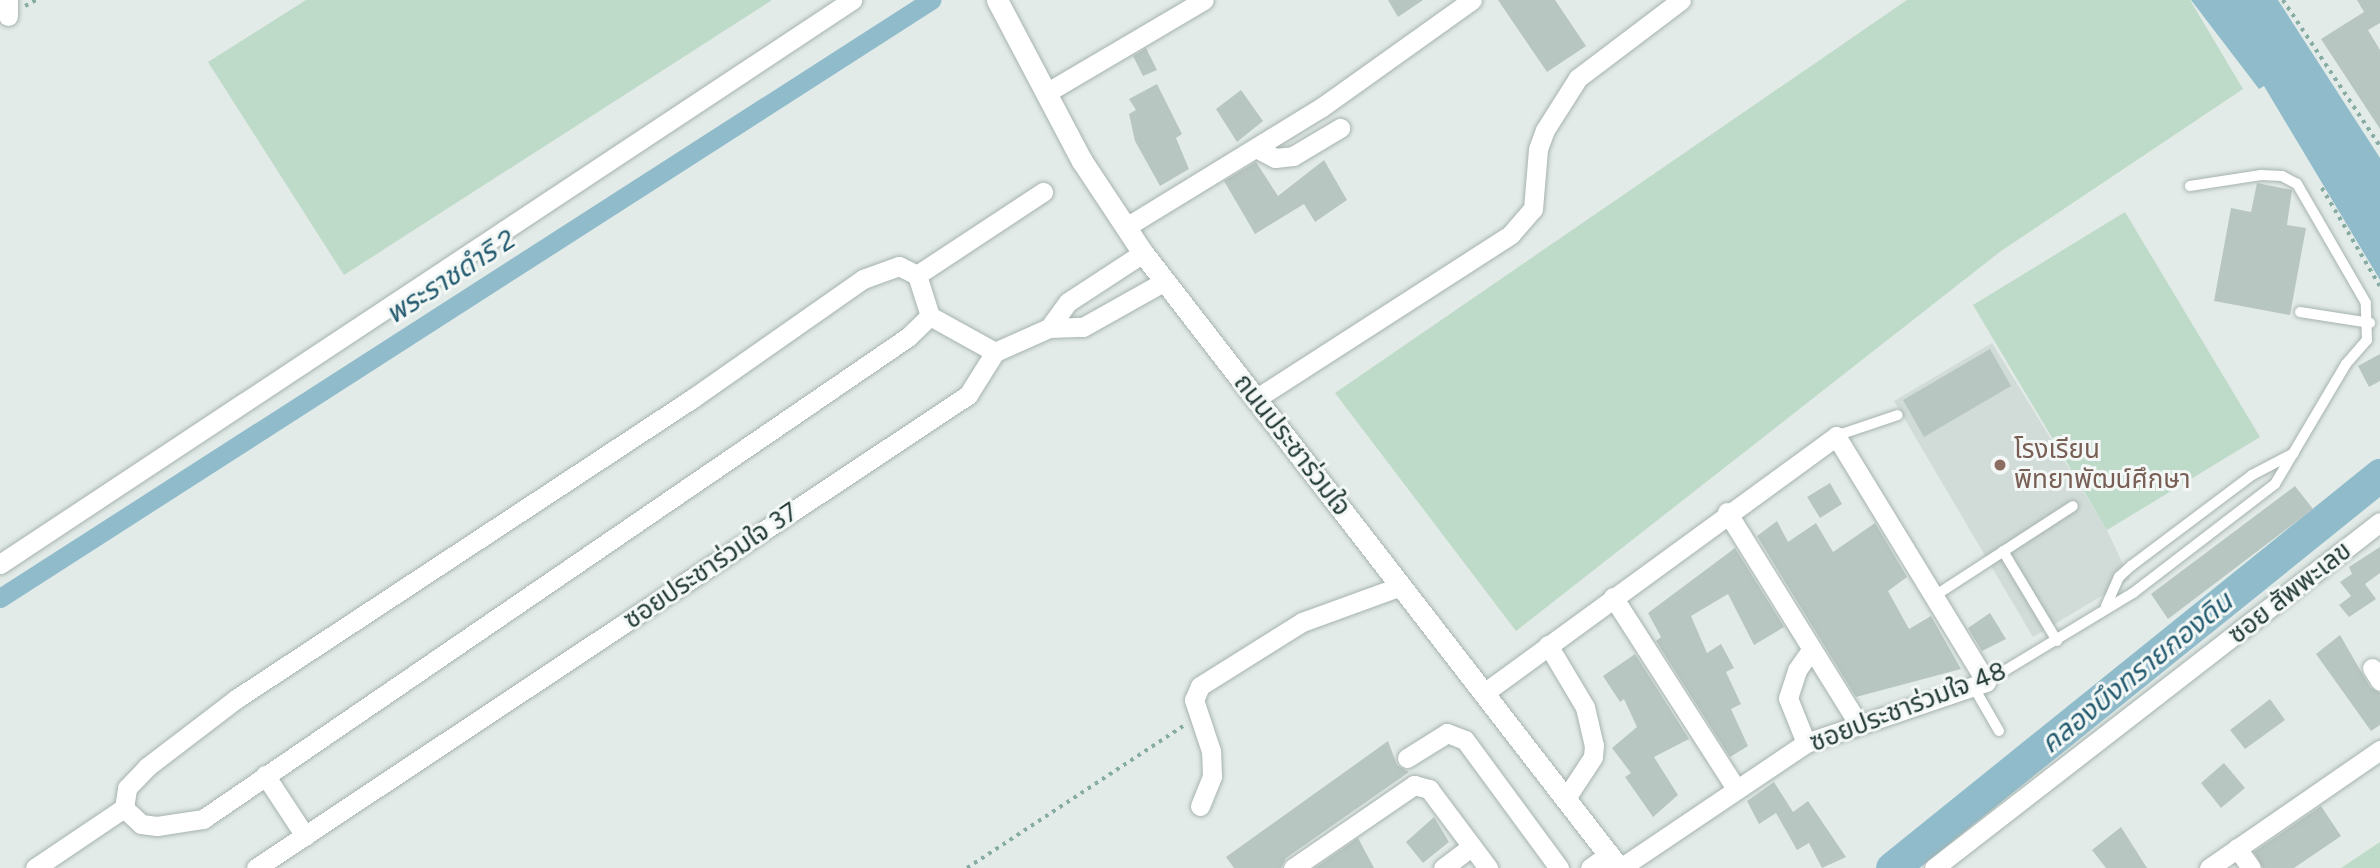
<!DOCTYPE html>
<html>
<head>
<meta charset="utf-8">
<style>
  body { margin:0 }
  #map { position:relative; width:2380px; height:868px; overflow:hidden; background:#e3ebe8; font-family:Figtree,"Noto Sans Thai",sans-serif }
  div>[style] { position:absolute }
  .built>* { inset:0; background:#d1dbd7 }
  .green>* { inset:0; background:#bedac8 }
  .water>* { inset:0; background:#90bbcb }
  .canal>* { height:19px; margin:-9.5px; padding:0 9.5px; transform-origin:9.5px; border-radius:9.5px; background:#90bbcb }
  .river>* { height:33px; margin:-16.5px; padding:0 16.5px; transform-origin:16.5px; border-radius:16.5px; background:#90bbcb }
  .building>* { inset:0; background:#b8c6c2 }
  .path>* { height:3.5px; margin-top:-1.75px; transform-origin:0; background:repeating-linear-gradient(90deg,#86aca4 0 3.5px,transparent 0 8.5px) }
  .roads { filter:drop-shadow(0 0 2px #a6b3af) drop-shadow(0 0 2px #a6b3af) }
  .service>* { height:10px; margin:-5px; padding:0 5px; transform-origin:5px; border-radius:5px; background:#fff }
  .minor>* { height:19px; margin:-9.5px; padding:0 9.5px; transform-origin:9.5px; border-radius:9.5px; background:#fff }
  .secondary>* { height:21px; margin:-10.5px; padding:0 10.5px; transform-origin:10.5px; border-radius:10.5px; background:#fff }
  .dots>* { width:19px; height:19px; translate:-50% -50%; box-sizing:border-box; border:4px solid #f3f8f6; border-radius:50% }
  span { translate:-50% -50%; white-space:nowrap; text-align:center; line-height:1.15; -webkit-text-stroke:6px #f3f8f6; paint-order:stroke }
  .street-label { font-size:26px; color:#243b37 }
  .education-label { font-size:26px; color:#785e54 }
  .left { translate:0 -50%; text-align:left }
  .water-label { font-size:28px; color:#245b70; font-style:italic }
</style>
</head>
<body>
<div id="map">
  <div class="built">
    <div style="clip-path:polygon(1992px 343px,2107px 530px,2130px 579px,2033px 637px,1894px 401px)"></div>
  </div>
  <div class="green">
    <div style="clip-path:polygon(306px 0,772px 0,344px 275px,208px 62px)"></div>
    <div style="clip-path:polygon(1907px 0,2190px 0,2243px 89px,2001px 251px,1516px 631px,1335px 393px)"></div>
    <div style="clip-path:polygon(2125px 212px,2260px 437px,2107px 530px,1973px 305px)"></div>
    <div style="clip-path:polygon(2380px 842px,2380px 868px,2341px 868px)"></div>
  </div>
  <div class="water">
    <div style="clip-path:polygon(2191px 0,2278px 0,2380px 158px,2380px 280px,2264px 86px,2259px 89px)"></div>
  </div>
  <div class="canal">
    <div style="left:0;top:598px;width:1107px;rotate:-32.71deg"></div>
  </div>
  <div class="river">
    <div style="left:1892px;top:868px;width:627px;rotate:-38.85deg"></div>
  </div>
  <div class="building">
    <div style="clip-path:polygon(1388px 0,1423px 0,1398px 17px)"></div>
    <div style="clip-path:polygon(1498px 0,1555px 0,1586px 46px,1547px 72px)"></div>
    <div style="clip-path:polygon(2357px 0,2380px 0,2380px 23px,2368px 30px,2380px 50px,2380px 129px,2321px 39px,2364px 12px)"></div>
    <div style="clip-path:polygon(1146px 48px,1157px 70px,1143px 76px,1133px 56px)"></div>
    <div style="clip-path:polygon(1157px 84px,1182px 134px,1176px 138px,1189px 169px,1160px 186px,1135px 141px,1129px 114px,1136px 110px,1129px 99px)"></div>
    <div style="clip-path:polygon(1241px 90px,1263px 121px,1237px 142px,1216px 109px)"></div>
    <div style="clip-path:polygon(1324px 160px,1347px 200px,1315px 222px,1304px 204px,1255px 234px,1224px 181px,1256px 162px,1278px 196px)"></div>
    <div style="clip-path:polygon(2257px 183px,2292px 190px,2287px 225px,2306px 228px,2290px 315px,2214px 301px,2231px 208px,2251px 212px)"></div>
    <div style="clip-path:polygon(1990px 349px,2011px 386px,1924px 437px,1903px 400px)"></div>
    <div style="clip-path:polygon(2380px 354px,2380px 381px,2369px 387px,2358px 366px)"></div>
    <div style="clip-path:polygon(1830px 483px,1842px 504px,1820px 518px,1807px 497px)"></div>
    <div style="clip-path:polygon(2295px 486px,2313px 509px,2168px 619px,2151px 594px)"></div>
    <div style="clip-path:polygon(1777px 521px,1788px 542px,1816px 523px,1833px 552px,1875px 523px,1907px 577px,1888px 591px,1909px 629px,1931px 616px,1961px 669px,1856px 697px,1757px 536px)"></div>
    <div style="clip-path:polygon(2380px 547px,2380px 573px,2365px 584px,2376px 599px,2349px 617px,2339px 605px,2351px 596px,2340px 582px,2352px 574px,2349px 567px)"></div>
    <div style="clip-path:polygon(1735px 548px,1784px 627px,1754px 645px,1728px 594px,1691px 616px,1707px 653px,1721px 644px,1734px 668px,1726px 672px,1741px 704px,1731px 709px,1748px 746px,1730px 757px,1656px 641px,1661px 637px,1648px 613px)"></div>
    <div style="clip-path:polygon(1990px 613px,2006px 639px,1982px 651px,1968px 628px)"></div>
    <div style="clip-path:polygon(2340px 635px,2370px 687px,2380px 693px,2380px 725px,2371px 731px,2316px 654px)"></div>
    <div style="clip-path:polygon(1635px 654px,1689px 739px,1654px 757px,1678px 795px,1653px 817px,1625px 777px,1631px 773px,1612px 748px,1637px 727px,1624px 699px,1620px 702px,1603px 676px)"></div>
    <div style="clip-path:polygon(2270px 699px,2285px 720px,2245px 749px,2230px 730px)"></div>
    <div style="clip-path:polygon(1388px 741px,1397px 765px,1409px 772px,1286px 858px,1281px 868px,1234px 868px,1226px 857px)"></div>
    <div style="clip-path:polygon(2224px 763px,2245px 788px,2221px 808px,2201px 783px)"></div>
    <div style="clip-path:polygon(1774px 782px,1793px 812px,1808px 801px,1846px 857px,1822px 868px,1809px 843px,1797px 850px,1776px 813px,1759px 824px,1747px 801px)"></div>
    <div style="clip-path:polygon(2321px 806px,2341px 836px,2294px 868px,2263px 868px,2254px 852px)"></div>
    <div style="clip-path:polygon(1434px 817px,1449px 842px,1423px 863px,1406px 842px)"></div>
    <div style="clip-path:polygon(2121px 827px,2147px 868px,2106px 868px,2092px 850px)"></div>
    <div style="clip-path:polygon(1358px 838px,1374px 868px,1315px 868px)"></div>
  </div>
  <div class="path">
    <div style="left:2283px;top:0;width:175px;rotate:56.4deg"></div>
    <div style="left:25px;top:6px;width:13px;rotate:-29deg"></div>
    <div style="left:2322px;top:188px;width:114px;rotate:59.4deg"></div>
    <div style="left:967px;top:868px;width:261px;rotate:-33.3deg"></div>
  </div>
  <div class="roads">
    <div class="service">
      <div style="left:2300px;top:312px;width:71px;rotate:8.9deg"></div>
      <div style="left:1836px;top:436px;width:65px;rotate:-18.7deg"></div>
      <div style="left:2003px;top:551px;width:105px;rotate:59deg"></div>
      <div style="left:1936px;top:595px;width:163px;rotate:-33deg"></div>
      <div style="left:2106px;top:606px;width:32px;rotate:-66deg"></div>
      <div style="left:2119px;top:577px;width:16px;rotate:-43deg"></div>
      <div style="left:2131px;top:566px;width:151px;rotate:-36.9deg"></div>
      <div style="left:2252px;top:475px;width:47px;rotate:-27.6deg"></div>
      <div style="left:1986px;top:682px;width:172px;rotate:-31.2deg"></div>
      <div style="left:2133px;top:593px;width:179px;rotate:-37.5deg"></div>
      <div style="left:2275px;top:484px;width:139px;rotate:-59.4deg"></div>
      <div style="left:2346px;top:364px;width:32px;rotate:-49deg"></div>
      <div style="left:2367px;top:340px;width:37px;rotate:-92deg"></div>
      <div style="left:2366px;top:303px;width:138px;rotate:-120.1deg"></div>
      <div style="left:2297px;top:184px;width:17px;rotate:-152deg"></div>
      <div style="left:2282px;top:176px;width:21px;rotate:-177deg"></div>
      <div style="left:2261px;top:175px;width:72px;rotate:171.2deg"></div>
      <div style="left:1973px;top:686px;width:52px;rotate:60deg"></div>
    </div>
    <div class="minor">
      <div style="left:8px;top:16px;width:16px;rotate:-90deg"></div>
      <div style="left:1046px;top:93px;width:183px;rotate:-30.5deg"></div>
      <div style="left:1258px;top:149px;width:19px;rotate:28deg"></div>
      <div style="left:1275px;top:158px;width:18px;rotate:-6deg"></div>
      <div style="left:1293px;top:156px;width:55px;rotate:-30.8deg"></div>
      <div style="left:1126px;top:227px;width:230px;rotate:-31.5deg"></div>
      <div style="left:1322px;top:107px;width:184px;rotate:-35.5deg"></div>
      <div style="left:930px;top:316px;width:43px;rotate:-107.6deg"></div>
      <div style="left:917px;top:275px;width:151px;rotate:-33.4deg"></div>
      <div style="left:1049px;top:328px;width:32px;rotate:-54deg"></div>
      <div style="left:1068px;top:302px;width:90px;rotate:-33.2deg"></div>
      <div style="left:1257px;top:398px;width:302px;rotate:-32.8deg"></div>
      <div style="left:1511px;top:234px;width:33px;rotate:-49deg"></div>
      <div style="left:1533px;top:209px;width:60px;rotate:-85.2deg"></div>
      <div style="left:1538px;top:149px;width:20px;rotate:-70deg"></div>
      <div style="left:1545px;top:130px;width:62px;rotate:-57.6deg"></div>
      <div style="left:1578px;top:78px;width:129px;rotate:-37.1deg"></div>
      <div style="left:1727px;top:512px;width:248px;rotate:58.2deg"></div>
      <div style="left:0;top:564px;width:1022px;rotate:-33.5deg"></div>
      <div style="left:1613px;top:597px;width:226px;rotate:57.3deg"></div>
      <div style="left:1548px;top:645px;width:72px;rotate:59.2deg"></div>
      <div style="left:1585px;top:707px;width:39px;rotate:77deg"></div>
      <div style="left:1594px;top:745px;width:12px;rotate:95deg"></div>
      <div style="left:1593px;top:757px;width:49px;rotate:123.4deg"></div>
      <div style="left:2372px;top:668px;width:15px;rotate:58deg"></div>
      <div style="left:1484px;top:693px;width:436px;rotate:-36.1deg"></div>
      <div style="left:1836px;top:436px;width:288px;rotate:58.6deg"></div>
      <div style="left:1986px;top:682px;width:190px;rotate:161.3deg"></div>
      <div style="left:1806px;top:743px;width:223px;rotate:146deg"></div>
      <div style="left:1806px;top:743px;width:48px;rotate:-111.8deg"></div>
      <div style="left:1788px;top:698px;width:29px;rotate:-72deg"></div>
      <div style="left:1797px;top:670px;width:24px;rotate:-55deg"></div>
      <div style="left:1407px;top:758px;width:47px;rotate:-32deg"></div>
      <div style="left:1447px;top:733px;width:19px;rotate:21deg"></div>
      <div style="left:1465px;top:740px;width:159px;rotate:53.7deg"></div>
      <div style="left:265px;top:775px;width:73px;rotate:56.7deg"></div>
      <div style="left:1200px;top:806px;width:32px;rotate:-68deg"></div>
      <div style="left:1212px;top:776px;width:25px;rotate:-92deg"></div>
      <div style="left:1211px;top:751px;width:54px;rotate:-108.4deg"></div>
      <div style="left:1194px;top:700px;width:15px;rotate:-67deg"></div>
      <div style="left:1200px;top:686px;width:120px;rotate:-32.1deg"></div>
      <div style="left:1302px;top:622px;width:105px;rotate:-20deg"></div>
      <div style="left:124px;top:808px;width:23px;rotate:43deg"></div>
      <div style="left:141px;top:824px;width:16px;rotate:7deg"></div>
      <div style="left:157px;top:826px;width:47px;rotate:-8.7deg"></div>
      <div style="left:203px;top:819px;width:854px;rotate:-34.36deg"></div>
      <div style="left:908px;top:337px;width:30px;rotate:-44deg"></div>
      <div style="left:930px;top:316px;width:74px;rotate:29deg"></div>
      <div style="left:2237px;top:848px;width:24px;rotate:55deg"></div>
      <div style="left:35px;top:868px;width:107px;rotate:-34deg"></div>
      <div style="left:124px;top:808px;width:20px;rotate:-81deg"></div>
      <div style="left:127px;top:788px;width:29px;rotate:-46deg"></div>
      <div style="left:147px;top:767px;width:112px;rotate:-37.4deg"></div>
      <div style="left:236px;top:699px;width:547px;rotate:-33.37deg"></div>
      <div style="left:693px;top:398px;width:208px;rotate:-35deg"></div>
      <div style="left:863px;top:279px;width:38px;rotate:-20deg"></div>
      <div style="left:899px;top:266px;width:20px;rotate:27deg"></div>
      <div style="left:256px;top:868px;width:855px;rotate:-33.6deg"></div>
      <div style="left:968px;top:395px;width:51px;rotate:-57.9deg"></div>
      <div style="left:995px;top:352px;width:59px;rotate:-24deg"></div>
      <div style="left:1049px;top:328px;width:34px;rotate:-2deg"></div>
      <div style="left:1083px;top:327px;width:94px;rotate:-29.3deg"></div>
      <div style="left:1293px;top:868px;width:147px;rotate:-34.4deg"></div>
      <div style="left:1414px;top:785px;width:16px;rotate:15deg"></div>
      <div style="left:1429px;top:789px;width:99px;rotate:53.2deg"></div>
      <div style="left:1443px;top:868px;width:36px;rotate:-37deg"></div>
      <div style="left:1590px;top:868px;width:24px;rotate:-36deg"></div>
      <div style="left:1934px;top:868px;width:564px;rotate:-37.8deg"></div>
      <div style="left:2209px;top:868px;width:208px;rotate:-34.6deg"></div>
    </div>
    <div class="secondary">
      <div style="left:997px;top:0;width:182px;rotate:62.2deg"></div>
      <div style="left:1082px;top:161px;width:110px;rotate:56.5deg"></div>
      <div style="left:1143px;top:253px;width:778px;rotate:52.26deg"></div>
    </div>
  </div>
  <div class="dots">
    <div style="left:2000px;top:465px;background:#8d6e63"></div>
  </div>
  <div class="street-label">
    <span style="left:1292px;top:445px;rotate:52deg">ถนนประชาร่วมใจ</span>
    <span style="left:711px;top:566px;rotate:-34deg">ซอยประชาร่วมใจ 37</span>
    <span style="left:2290px;top:593px;rotate:-38deg">ซอย สัพพะเลข</span>
    <span style="left:1908px;top:707px;rotate:-21deg">ซอยประชาร่วมใจ 48</span>
  </div>
  <div class="education-label">
    <span class="left" style="left:2014px;top:465px">โรงเรียน<br>พิทยาพัฒน์ศึกษา</span>
  </div>
  <div class="water-label">
    <span style="left:450px;top:276px;rotate:-33deg">พระราชดำริ 2</span>
    <span style="left:2136px;top:672px;rotate:-39deg">คลองบึงทรายกองดิน</span>
  </div>
</div>
</body>
</html>
